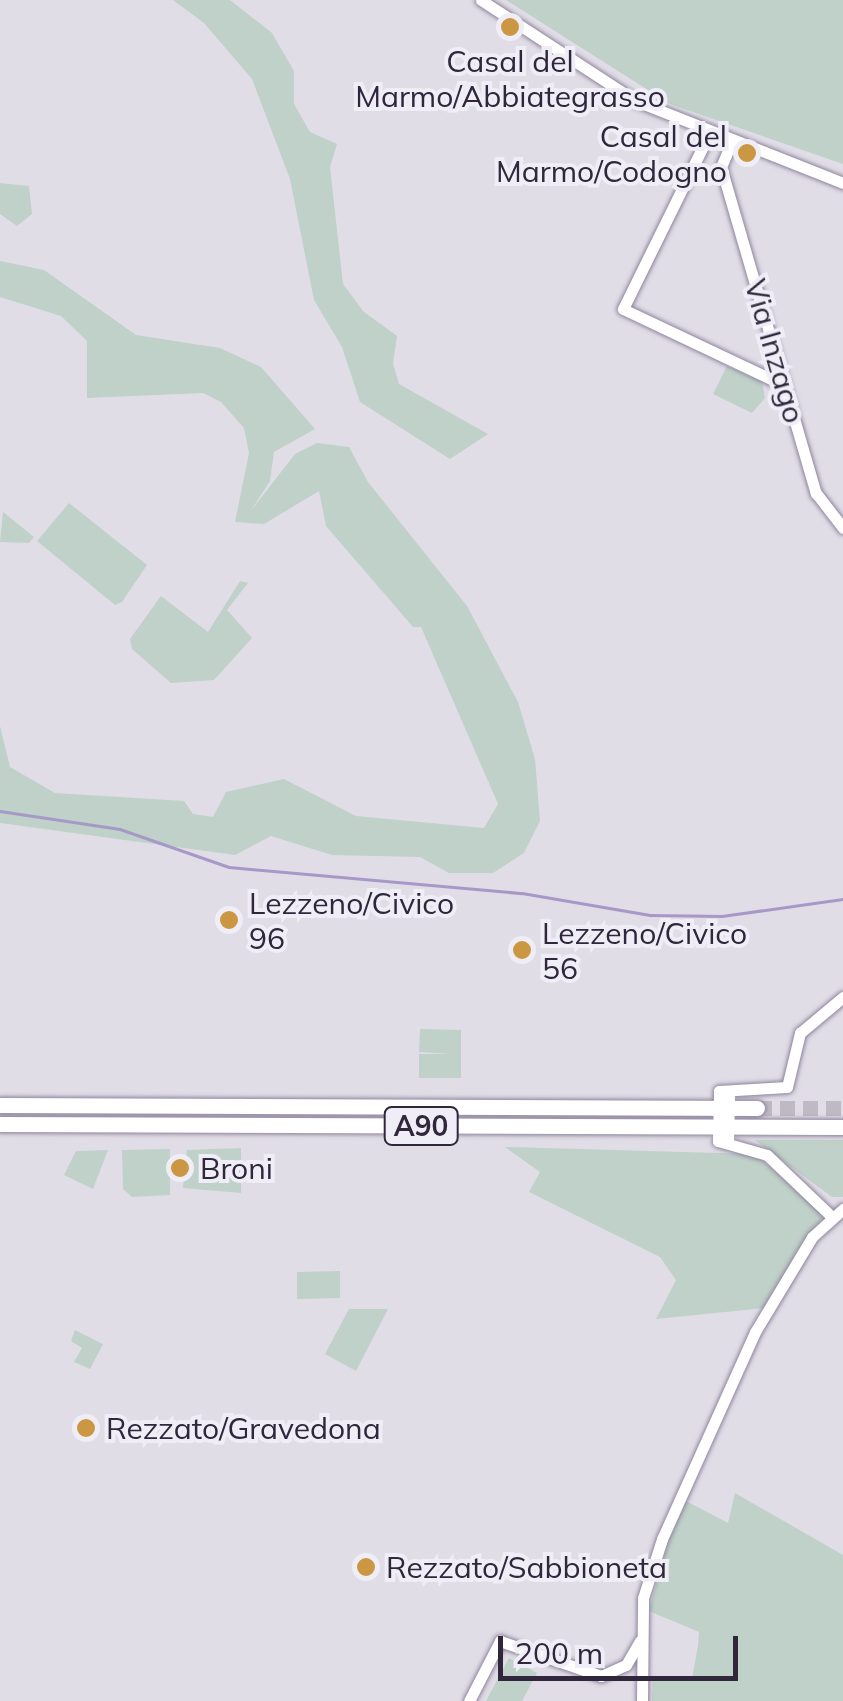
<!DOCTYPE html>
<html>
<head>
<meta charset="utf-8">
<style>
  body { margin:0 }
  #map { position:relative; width:843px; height:1701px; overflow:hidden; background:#e1dde7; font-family:Mulish,sans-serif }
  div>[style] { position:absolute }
  .green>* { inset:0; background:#bfd1c8 }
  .stream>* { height:2.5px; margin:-1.25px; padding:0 1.25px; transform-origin:1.25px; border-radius:1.25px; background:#a699c7 }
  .highway-tunnel>* { height:15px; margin-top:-7.5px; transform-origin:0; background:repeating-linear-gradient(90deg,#beb9c5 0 15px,transparent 0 23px) }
  .roads { filter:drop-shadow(0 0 2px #8e859d) drop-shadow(0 0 2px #8e859d) }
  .secondary>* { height:11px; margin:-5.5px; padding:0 5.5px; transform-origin:5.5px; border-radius:5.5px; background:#fff }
  .highway>* { height:15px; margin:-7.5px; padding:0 7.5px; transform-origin:7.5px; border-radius:7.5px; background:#fff }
  .secondary-bridge>* { height:11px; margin:-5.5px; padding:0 5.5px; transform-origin:5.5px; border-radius:5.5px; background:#fff }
  .dots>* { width:28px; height:28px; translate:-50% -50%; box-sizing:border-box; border:5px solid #efedf5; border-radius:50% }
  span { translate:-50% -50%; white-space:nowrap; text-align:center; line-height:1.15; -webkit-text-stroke:8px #efedf5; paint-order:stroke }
  .shield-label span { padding:2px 8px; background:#efedf5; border:2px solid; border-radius:8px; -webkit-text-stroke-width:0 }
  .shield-label { font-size:28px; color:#30273d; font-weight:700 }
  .poi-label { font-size:30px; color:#30273d }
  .right { translate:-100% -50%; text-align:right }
  .left { translate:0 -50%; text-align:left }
  .street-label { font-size:30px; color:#30273d }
  .scale { position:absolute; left:498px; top:1636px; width:240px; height:45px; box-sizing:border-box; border:5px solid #30273d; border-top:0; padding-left:12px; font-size:30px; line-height:35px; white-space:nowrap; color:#30273d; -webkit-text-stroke:8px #efedf5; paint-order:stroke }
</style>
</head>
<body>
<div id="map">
  <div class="green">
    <div style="clip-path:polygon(173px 0,230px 0,272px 33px,294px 71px,294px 104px,310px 132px,337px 144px,330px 167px,343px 284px,364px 312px,397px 336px,393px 364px,399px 384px,488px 434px,450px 459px,360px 402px,342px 347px,314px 300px,290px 179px,252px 79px,204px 23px)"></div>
    <div style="clip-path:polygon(506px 0,843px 0,843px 164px,670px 104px)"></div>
    <div style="clip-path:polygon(0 183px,29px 186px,32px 214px,17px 226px,0 214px)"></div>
    <div style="clip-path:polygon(0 261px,44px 270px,136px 335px,220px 348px,261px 367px,315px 429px,274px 452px,270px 481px,250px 512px,295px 454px,317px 443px,349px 447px,368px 482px,467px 606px,518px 702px,535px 759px,540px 821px,524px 853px,493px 873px,449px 873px,420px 857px,332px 855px,271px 836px,235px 855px,0 823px,0 726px,10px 767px,55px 793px,184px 801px,193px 814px,213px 817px,226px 792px,284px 779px,356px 816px,484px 828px,498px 804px,421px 627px,413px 627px,326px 526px,319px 491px,264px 524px,235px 522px,249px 453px,244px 428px,221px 402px,203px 393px,87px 398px,87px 341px,61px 316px,0 297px)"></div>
    <div style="clip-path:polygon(727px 366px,762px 382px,765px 398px,752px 413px,713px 394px)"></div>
    <div style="clip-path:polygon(69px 503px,147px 565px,122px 602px,115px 605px,37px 541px)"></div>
    <div style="clip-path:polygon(3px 512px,34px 537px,29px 543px,0 542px)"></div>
    <div style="clip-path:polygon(240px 581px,248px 583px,227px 610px,252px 638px,214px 680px,171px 683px,132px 649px,130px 639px,161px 596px,208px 632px)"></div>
    <div style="clip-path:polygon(420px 1029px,461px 1030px,461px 1078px,419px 1078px,419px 1054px,452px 1054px,419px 1052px)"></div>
    <div style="clip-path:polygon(755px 1140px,843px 1140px,843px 1197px,832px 1197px)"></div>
    <div style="clip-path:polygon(505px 1147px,754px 1154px,825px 1213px,765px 1308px,656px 1319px,676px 1280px,660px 1257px,529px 1192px,540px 1172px)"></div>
    <div style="clip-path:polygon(241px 1148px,241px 1193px,183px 1188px,187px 1150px)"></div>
    <div style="clip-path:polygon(170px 1149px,170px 1195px,132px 1197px,123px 1189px,122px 1150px)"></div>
    <div style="clip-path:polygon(108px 1150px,93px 1189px,64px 1175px,76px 1151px)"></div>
    <div style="clip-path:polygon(340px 1271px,340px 1298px,297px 1299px,297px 1272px)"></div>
    <div style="clip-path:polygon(349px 1309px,388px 1309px,356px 1371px,325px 1354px)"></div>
    <div style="clip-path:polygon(75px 1330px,103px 1344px,90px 1369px,74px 1362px,82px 1348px,71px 1341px)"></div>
    <div style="clip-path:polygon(735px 1493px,843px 1555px,843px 1701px,652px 1701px,653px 1678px,692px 1679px,698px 1645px,699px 1632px,649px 1611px,668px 1543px,686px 1501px,728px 1523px)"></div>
    <div style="clip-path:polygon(509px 1658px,537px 1673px,522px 1701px,486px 1701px)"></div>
  </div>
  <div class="stream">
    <div style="left:0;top:811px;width:121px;rotate:8.5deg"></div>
    <div style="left:120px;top:829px;width:115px;rotate:19.2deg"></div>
    <div style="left:229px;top:867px;width:294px;rotate:5.1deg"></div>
    <div style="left:522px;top:893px;width:131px;rotate:9.7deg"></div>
    <div style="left:651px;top:915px;width:71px;rotate:0.8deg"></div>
    <div style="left:722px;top:916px;width:122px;rotate:-8deg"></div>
  </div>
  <div class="highway-tunnel">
    <div style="left:757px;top:1108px;width:86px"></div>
  </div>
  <div class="roads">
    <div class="secondary">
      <div style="left:481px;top:0;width:185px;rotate:33.1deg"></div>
      <div style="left:636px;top:101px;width:223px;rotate:21.6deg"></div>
      <div style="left:710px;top:132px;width:197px;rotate:116.2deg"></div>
      <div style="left:623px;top:309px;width:178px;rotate:25.3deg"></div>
      <div style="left:732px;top:141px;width:28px;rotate:113deg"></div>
      <div style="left:721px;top:167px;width:340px;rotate:73.8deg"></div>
      <div style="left:816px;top:493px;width:44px;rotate:52.4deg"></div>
      <div style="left:719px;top:1097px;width:6px;rotate:-90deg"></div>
      <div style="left:719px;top:1091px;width:68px;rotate:-3.4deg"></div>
      <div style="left:787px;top:1087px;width:56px;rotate:-76.5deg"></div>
      <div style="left:800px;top:1033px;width:56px;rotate:-39.9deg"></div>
      <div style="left:718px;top:1141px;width:51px;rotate:15.9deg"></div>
      <div style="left:767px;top:1155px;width:88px;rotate:43.6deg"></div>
      <div style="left:469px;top:1701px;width:68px;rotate:-62.7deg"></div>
      <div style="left:500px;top:1641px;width:107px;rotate:19.1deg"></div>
      <div style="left:601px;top:1676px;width:27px;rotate:-24deg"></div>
      <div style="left:626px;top:1665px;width:28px;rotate:-60deg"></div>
      <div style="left:642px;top:1701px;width:103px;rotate:-89.4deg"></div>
      <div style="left:643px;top:1598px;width:62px;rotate:-72.1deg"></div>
      <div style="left:662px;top:1539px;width:227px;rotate:-65.8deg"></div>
      <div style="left:755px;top:1332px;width:111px;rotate:-59deg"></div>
      <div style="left:812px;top:1237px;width:42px;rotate:-42.1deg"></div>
    </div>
    <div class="highway">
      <div style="left:0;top:1105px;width:757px;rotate:0.23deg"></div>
      <div style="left:0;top:1124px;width:843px;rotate:0.2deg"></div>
    </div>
  </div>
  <div class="secondary-bridge">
    <div style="left:718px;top:1141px;width:44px;rotate:-88.7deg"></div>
    <div style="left:728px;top:1141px;width:44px;rotate:-88.7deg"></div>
  </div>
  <div class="dots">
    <div style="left:510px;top:27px;background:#cb9743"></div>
    <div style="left:747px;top:153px;background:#cb9743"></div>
    <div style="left:229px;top:920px;background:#cb9743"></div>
    <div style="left:522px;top:950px;background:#cb9743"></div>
    <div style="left:180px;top:1168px;background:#cb9743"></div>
    <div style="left:86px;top:1428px;background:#cb9743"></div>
    <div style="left:366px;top:1567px;background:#cb9743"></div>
  </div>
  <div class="shield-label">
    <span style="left:421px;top:1126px">A90</span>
  </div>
  <div class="poi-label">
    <span style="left:510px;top:78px">Casal del<br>Marmo/Abbiategrasso</span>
    <span class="right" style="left:727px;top:153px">Casal del<br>Marmo/Codogno</span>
    <span class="left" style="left:249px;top:920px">Lezzeno/Civico<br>96</span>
    <span class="left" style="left:542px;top:950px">Lezzeno/Civico<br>56</span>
    <span class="left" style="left:200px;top:1168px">Broni</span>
    <span class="left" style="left:106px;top:1428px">Rezzato/Gravedona</span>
    <span class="left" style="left:386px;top:1567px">Rezzato/Sabbioneta</span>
  </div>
  <div class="street-label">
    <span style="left:775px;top:351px;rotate:74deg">Via Inzago</span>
  </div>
  <div class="scale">200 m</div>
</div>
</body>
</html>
